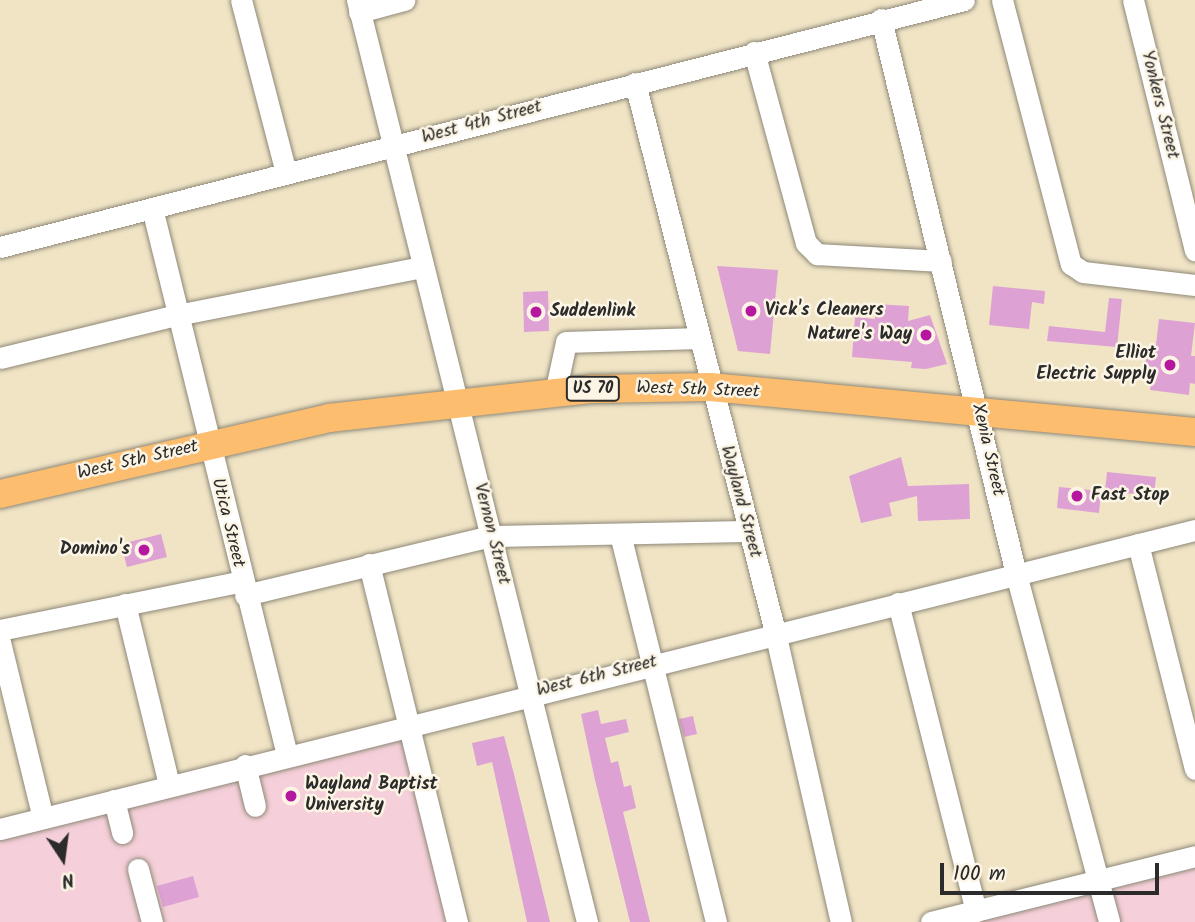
<!DOCTYPE html>
<html>
<head>
<meta charset="utf-8">
<style>
  body { margin:0 }
  #map { position:relative; width:1195px; height:922px; overflow:hidden; background:#f0e4c5; font-family:Kalam,sans-serif }
  div>[style] { position:absolute }
  .built>* { inset:0; background:#f5cfd9 }
  .building>* { inset:0; background:#dda2d3 }
  .roads { filter:drop-shadow(0 0 2px #8e8878) drop-shadow(0 0 2px #8e8878) }
  .minor>* { height:21px; margin:-10.5px; padding:0 10.5px; transform-origin:10.5px; border-radius:10.5px; background:#fff }
  .major>* { height:28px; margin:-14px; padding:0 14px; transform-origin:14px; border-radius:14px; background:#fcbd6f }
  .dots>* { width:19px; height:19px; translate:-50% -50%; box-sizing:border-box; border:4px solid #fcf5e5; border-radius:50% }
  span { translate:-50% -50%; white-space:nowrap; text-align:center; line-height:1.15; -webkit-text-stroke:5px #fcf5e5; paint-order:stroke }
  .shield-label span { padding:2px 5px; background:#fcf5e5; border:2px solid; border-radius:5px; -webkit-text-stroke-width:0 }
  .shield-label { font-size:16px; color:#2b2b2b; font-weight:700 }
  .street-label { font-size:18px; color:#2b2b2b }
  .poi-label { font-size:18px; color:#2b2b2b; font-weight:700 }
  .left { translate:0 -50%; text-align:left }
  .right { translate:-100% -50%; text-align:right }
  .north { position:absolute; left:28px; top:824px; width:70px; height:70px; -webkit-text-stroke:5px #fcf5e5; paint-order:stroke; rotate:167deg; font-size:19px; font-weight:700; line-height:28px; text-align:center; color:#2b2b2b }
  .north::after { content:''; display:block; margin:auto; width:24px; height:32px; background:#2b2b2b; clip-path:polygon(50% 0,100% 100%,50% 72%,0 100%) }
  .scale { position:absolute; left:940px; top:863px; width:219px; height:32px; box-sizing:border-box; border:4px solid #2b2b2b; border-top:0; padding-left:9px; font-size:21px; line-height:24px; white-space:nowrap; color:#2b2b2b; -webkit-text-stroke:5px #fcf5e5; paint-order:stroke }
</style>
</head>
<body>
<div id="map">
  <div class="built">
    <div style="clip-path:polygon(403px 736px,450px 922px,0 922px,0 838px)"></div>
    <div style="clip-path:polygon(1195px 868px,1195px 922px,979px 922px,1132px 883px)"></div>
  </div>
  <div class="building">
    <div style="clip-path:polygon(717px 266px,778px 270px,770px 354px,738px 351px)"></div>
    <div style="clip-path:polygon(993px 286px,1045px 291px,1044px 304px,1032px 302px,1029px 329px,989px 325px)"></div>
    <div style="clip-path:polygon(548px 291px,549px 331px,524px 332px,523px 292px)"></div>
    <div style="clip-path:polygon(1109px 298px,1122px 299px,1117px 347px,1047px 341px,1049px 326px,1105px 332px)"></div>
    <div style="clip-path:polygon(876px 304px,909px 306px,908px 321px,930px 315px,947px 364px,926px 369px,911px 368px,912px 362px,852px 357px,855px 317px,875px 319px)"></div>
    <div style="clip-path:polygon(1159px 319px,1195px 323px,1191px 356px,1195px 356px,1195px 384px,1190px 383px,1189px 395px,1150px 390px,1152px 375px,1144px 374px,1147px 352px,1155px 353px)"></div>
    <div style="clip-path:polygon(901px 457px,908px 486px,969px 484px,970px 519px,918px 521px,917px 496px,889px 503px,892px 516px,861px 523px,849px 476px)"></div>
    <div style="clip-path:polygon(1107px 472px,1156px 477px,1154px 496px,1105px 491px)"></div>
    <div style="clip-path:polygon(1059px 487px,1101px 491px,1099px 513px,1057px 508px)"></div>
    <div style="clip-path:polygon(161px 534px,167px 557px,127px 567px,121px 544px)"></div>
    <div style="clip-path:polygon(598px 710px,601px 724px,626px 719px,629px 732px,605px 738px,611px 763px,618px 761px,624px 787px,631px 785px,636px 808px,623px 812px,650px 922px,630px 922px,595px 780px,581px 714px)"></div>
    <div style="clip-path:polygon(693px 716px,697px 734px,684px 737px,679px 719px)"></div>
    <div style="clip-path:polygon(504px 736px,514px 774px,550px 922px,527px 922px,492px 762px,477px 766px,472px 743px)"></div>
    <div style="clip-path:polygon(193px 876px,199px 897px,163px 907px,157px 886px)"></div>
  </div>
  <div class="roads">
    <div class="minor">
      <div style="left:241px;top:0;width:179px;rotate:75.4deg"></div>
      <div style="left:357px;top:0;width:950px;rotate:75.99deg"></div>
      <div style="left:1002px;top:0;width:273px;rotate:75.4deg"></div>
      <div style="left:1071px;top:264px;width:14px;rotate:34deg"></div>
      <div style="left:1083px;top:272px;width:113px;rotate:6.6deg"></div>
      <div style="left:1133px;top:0;width:258px;rotate:76.1deg"></div>
      <div style="left:359px;top:12px;width:47px;rotate:-14.9deg"></div>
      <div style="left:881px;top:19px;width:571px;rotate:76.33deg"></div>
      <div style="left:1016px;top:574px;width:360px;rotate:75deg"></div>
      <div style="left:754px;top:52px;width:198px;rotate:74.8deg"></div>
      <div style="left:806px;top:243px;width:16px;rotate:45deg"></div>
      <div style="left:817px;top:254px;width:124px;rotate:3.2deg"></div>
      <div style="left:635px;top:83px;width:567px;rotate:75.69deg"></div>
      <div style="left:775px;top:632px;width:297px;rotate:77.2deg"></div>
      <div style="left:152px;top:208px;width:563px;rotate:76.14deg"></div>
      <div style="left:0;top:247px;width:995px;rotate:-14.37deg"></div>
      <div style="left:0;top:358px;width:182px;rotate:-13.7deg"></div>
      <div style="left:177px;top:315px;width:250px;rotate:-11.1deg"></div>
      <div style="left:555px;top:393px;width:52px;rotate:-77.8deg"></div>
      <div style="left:566px;top:342px;width:132px;rotate:-1.7deg"></div>
      <div style="left:620px;top:534px;width:400px;rotate:76.1deg"></div>
      <div style="left:1138px;top:544px;width:232px;rotate:75.8deg"></div>
      <div style="left:369px;top:564px;width:369px;rotate:76.2deg"></div>
      <div style="left:245px;top:595px;width:253px;rotate:-13.5deg"></div>
      <div style="left:491px;top:536px;width:257px;rotate:-1.1deg"></div>
      <div style="left:898px;top:603px;width:318px;rotate:75.8deg"></div>
      <div style="left:125px;top:604px;width:185px;rotate:76.3deg"></div>
      <div style="left:0;top:630px;width:247px;rotate:-11.4deg"></div>
      <div style="left:0;top:642px;width:181px;rotate:76.3deg"></div>
      <div style="left:245px;top:765px;width:42px;rotate:76.3deg"></div>
      <div style="left:114px;top:800px;width:34px;rotate:76deg"></div>
      <div style="left:0;top:829px;width:1232px;rotate:-14.05deg"></div>
      <div style="left:138px;top:869px;width:55px;rotate:75.2deg"></div>
      <div style="left:931px;top:922px;width:272px;rotate:-14deg"></div>
    </div>
    <div class="major">
      <div style="left:0;top:494px;width:338px;rotate:-13deg"></div>
      <div style="left:329px;top:418px;width:265px;rotate:-6.3deg"></div>
      <div style="left:592px;top:389px;width:118px;rotate:-1deg"></div>
      <div style="left:710px;top:387px;width:487px;rotate:5.3deg"></div>
    </div>
  </div>
  <div class="dots">
    <div style="left:751px;top:311px;background:#b5179e"></div>
    <div style="left:536px;top:312px;background:#b5179e"></div>
    <div style="left:926px;top:335px;background:#b5179e"></div>
    <div style="left:1170px;top:365px;background:#b5179e"></div>
    <div style="left:1077px;top:496px;background:#b5179e"></div>
    <div style="left:144px;top:550px;background:#b5179e"></div>
    <div style="left:291px;top:796px;background:#b5179e"></div>
  </div>
  <div class="shield-label">
    <span style="left:593px;top:389px">US 70</span>
  </div>
  <div class="street-label">
    <span style="left:1159px;top:105px;rotate:76deg">Yonkers Street</span>
    <span style="left:482px;top:123px;rotate:-15deg">West 4th Street</span>
    <span style="left:698px;top:391px;rotate:2deg">West 5th Street</span>
    <span style="left:987px;top:450px;rotate:77deg">Xenia Street</span>
    <span style="left:138px;top:461px;rotate:-13deg">West 5th Street</span>
    <span style="left:740px;top:502px;rotate:75deg">Wayland Street</span>
    <span style="left:227px;top:523px;rotate:76deg">Utica Street</span>
    <span style="left:491px;top:534px;rotate:76deg">Vernon Street</span>
    <span style="left:597px;top:677px;rotate:-14deg">West 6th Street</span>
  </div>
  <div class="poi-label">
    <span class="left" style="left:765px;top:311px">Vick's Cleaners</span>
    <span class="left" style="left:550px;top:312px">Suddenlink</span>
    <span class="right" style="left:912px;top:335px">Nature's Way</span>
    <span class="right" style="left:1156px;top:365px">Elliot<br>Electric Supply</span>
    <span class="left" style="left:1091px;top:496px">Fast Stop</span>
    <span class="right" style="left:130px;top:550px">Domino's</span>
    <span class="left" style="left:305px;top:796px">Wayland Baptist<br>University</span>
  </div>
  <div class="north">N</div>
  <div class="scale">100 m</div>
</div>
</body>
</html>
